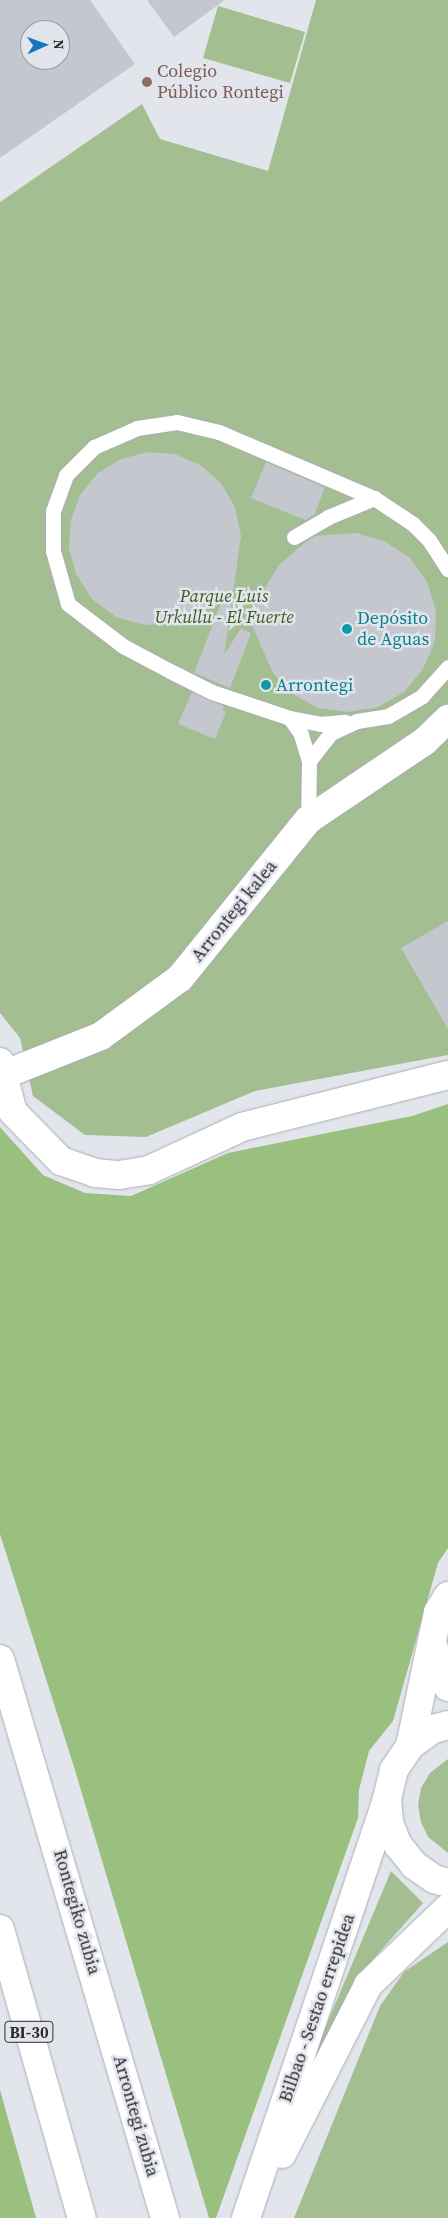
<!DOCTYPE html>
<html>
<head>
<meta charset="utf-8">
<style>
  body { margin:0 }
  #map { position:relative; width:448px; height:2218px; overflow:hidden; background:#e3e5ed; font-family:"Source Serif 4",serif }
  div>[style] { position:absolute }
  .green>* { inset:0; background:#a3bf91 }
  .forest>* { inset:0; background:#9ac07f }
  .building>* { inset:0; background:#c5c7ce }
  .roads { filter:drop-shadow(0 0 1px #acadb5) drop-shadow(0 0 1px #acadb5) }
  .lane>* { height:15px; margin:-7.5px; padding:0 7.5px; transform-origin:7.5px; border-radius:7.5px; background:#fff }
  .street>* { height:28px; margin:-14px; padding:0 14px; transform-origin:14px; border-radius:14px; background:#fff }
  .primary>* { height:28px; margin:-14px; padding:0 14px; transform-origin:14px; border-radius:14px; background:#fff }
  .highway>* { height:28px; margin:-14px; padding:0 14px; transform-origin:14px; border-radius:14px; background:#fff }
  .dots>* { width:14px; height:14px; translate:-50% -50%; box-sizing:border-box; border:2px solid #e3e5ed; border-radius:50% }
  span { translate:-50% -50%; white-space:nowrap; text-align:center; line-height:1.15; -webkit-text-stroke:5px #e3e5ed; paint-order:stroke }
  .shield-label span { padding:1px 4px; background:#e3e5ed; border:1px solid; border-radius:4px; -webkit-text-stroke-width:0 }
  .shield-label { font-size:16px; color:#2c2c2f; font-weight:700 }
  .education-label { font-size:18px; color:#785e54 }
  .left { translate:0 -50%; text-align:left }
  .park-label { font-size:18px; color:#3b5d1c; font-style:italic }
  .culture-label { font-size:18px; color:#0d838f }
  .street-label { font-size:18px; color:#2c2c2f }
  .north { position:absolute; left:20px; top:20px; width:50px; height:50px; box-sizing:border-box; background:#e3e5ed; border:1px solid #9a9ba1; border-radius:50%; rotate:88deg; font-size:14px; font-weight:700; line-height:20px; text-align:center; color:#2c2c2f }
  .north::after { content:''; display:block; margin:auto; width:18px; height:22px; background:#1875c2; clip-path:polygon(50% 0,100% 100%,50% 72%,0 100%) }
</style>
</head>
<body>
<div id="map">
  <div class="green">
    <div style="clip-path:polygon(316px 0,448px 0,448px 1055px,255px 1091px,146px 1137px,85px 1135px,33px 1096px,20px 1038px,0 1013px,0 202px,142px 104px,160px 139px,268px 171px)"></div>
    <div style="clip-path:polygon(218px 6px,305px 32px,290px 83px,203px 58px)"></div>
    <div style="clip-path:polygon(448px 1759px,448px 1853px,428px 1837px,421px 1822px,418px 1805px,421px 1788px,430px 1773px)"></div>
    <div style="clip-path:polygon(391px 1871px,423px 1903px,361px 1973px,285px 2124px)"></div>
    <div style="clip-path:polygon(448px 1942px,448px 2218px,294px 2218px,380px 2006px,404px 1972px)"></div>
  </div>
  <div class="forest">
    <div style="clip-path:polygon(448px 1104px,448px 1548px,438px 1563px,393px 1721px,369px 1751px,359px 1790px,358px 1818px,216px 2218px,209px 2218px,74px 1767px,0 1534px,0 1127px,43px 1175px,85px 1193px,131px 1196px,228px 1153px,412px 1116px)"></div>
    <div style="clip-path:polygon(0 2090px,36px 2218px,0 2218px)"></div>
  </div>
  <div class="building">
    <div style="clip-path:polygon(evenodd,0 0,90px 0,135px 64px,0 158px,0 0,30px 30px,60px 30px,60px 60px,30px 60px,30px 30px)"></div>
    <div style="clip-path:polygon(147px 0,225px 0,174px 37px)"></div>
    <div style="clip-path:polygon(148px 452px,175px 454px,200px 465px,221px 483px,235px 507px,241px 536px,232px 599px,228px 600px,232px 601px,224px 655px,241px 628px,251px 633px,230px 688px,194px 673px,221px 603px,174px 623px,145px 625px,116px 617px,92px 599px,76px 574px,69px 548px,71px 520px,80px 495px,98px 473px,121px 459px)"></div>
    <div style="clip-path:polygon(266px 462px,325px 487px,314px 515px,305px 520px,251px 498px)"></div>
    <div style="clip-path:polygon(356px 533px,384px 541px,409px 557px,427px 582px,436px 611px,435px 641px,423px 669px,404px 692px,378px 707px,348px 712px,318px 708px,293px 694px,273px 673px,248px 616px,279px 565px,308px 540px,315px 536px)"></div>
    <div style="clip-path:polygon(192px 692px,224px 706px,222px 710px,226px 712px,215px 739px,178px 724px)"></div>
    <div style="clip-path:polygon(448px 921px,448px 1029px,401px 948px)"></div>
  </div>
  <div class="roads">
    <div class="lane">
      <div style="left:294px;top:537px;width:39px;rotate:-30deg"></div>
      <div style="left:328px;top:517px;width:50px;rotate:-22.4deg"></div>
      <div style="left:374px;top:498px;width:47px;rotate:33.7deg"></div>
      <div style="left:413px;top:524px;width:23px;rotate:45deg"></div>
      <div style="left:429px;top:540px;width:35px;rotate:57deg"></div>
      <div style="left:290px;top:718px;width:31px;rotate:11deg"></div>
      <div style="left:320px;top:724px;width:25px;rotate:-5deg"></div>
      <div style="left:309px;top:761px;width:36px;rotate:-52deg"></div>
      <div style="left:331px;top:733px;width:29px;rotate:-25deg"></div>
      <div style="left:357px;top:721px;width:31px;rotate:-9deg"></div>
      <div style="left:388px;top:716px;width:39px;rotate:-30deg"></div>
      <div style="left:422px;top:696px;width:39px;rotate:-48deg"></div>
      <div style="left:308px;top:820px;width:59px;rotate:-89deg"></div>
      <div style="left:309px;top:761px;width:28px;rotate:-107deg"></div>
      <div style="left:301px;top:734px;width:19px;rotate:-125deg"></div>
      <div style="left:290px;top:718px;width:82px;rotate:-161.6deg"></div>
      <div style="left:212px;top:692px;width:47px;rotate:-153.4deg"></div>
      <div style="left:170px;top:671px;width:53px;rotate:-152deg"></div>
      <div style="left:123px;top:646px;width:69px;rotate:-142.6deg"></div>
      <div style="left:68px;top:604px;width:55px;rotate:-105.8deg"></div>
      <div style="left:53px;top:551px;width:40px;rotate:-90deg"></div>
      <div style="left:53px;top:511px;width:38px;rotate:-70deg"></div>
      <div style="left:66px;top:475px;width:40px;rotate:-45deg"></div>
      <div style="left:94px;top:447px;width:47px;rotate:-23.8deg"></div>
      <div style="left:137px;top:428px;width:40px;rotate:-8.5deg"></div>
      <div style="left:177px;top:422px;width:43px;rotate:13.4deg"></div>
      <div style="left:219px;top:432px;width:168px;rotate:23.1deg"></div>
    </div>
    <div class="street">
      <div style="left:0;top:1062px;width:13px;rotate:77deg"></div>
      <div style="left:3px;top:1075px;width:105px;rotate:-21.7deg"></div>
      <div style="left:101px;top:1036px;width:98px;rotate:-36.3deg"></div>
      <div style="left:180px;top:978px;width:203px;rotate:-51deg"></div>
      <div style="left:308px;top:820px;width:141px;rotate:-34deg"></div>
      <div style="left:425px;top:741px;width:32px;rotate:-44deg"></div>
      <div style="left:3px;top:1075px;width:38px;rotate:75deg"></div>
      <div style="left:13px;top:1112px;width:69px;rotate:45.6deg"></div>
      <div style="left:61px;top:1161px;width:36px;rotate:19deg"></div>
      <div style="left:95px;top:1173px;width:24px;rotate:5deg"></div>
      <div style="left:119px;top:1175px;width:30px;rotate:-9deg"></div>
      <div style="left:149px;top:1170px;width:102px;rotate:-24.8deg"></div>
      <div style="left:242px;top:1127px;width:212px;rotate:-14.2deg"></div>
      <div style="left:432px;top:1643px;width:47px;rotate:70deg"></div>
      <div style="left:410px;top:1746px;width:137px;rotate:-78.2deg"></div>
      <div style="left:438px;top:1612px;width:19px;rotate:-58deg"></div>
    </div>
    <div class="primary">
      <div style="left:448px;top:1725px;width:16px;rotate:165deg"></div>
      <div style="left:433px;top:1729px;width:29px;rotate:144deg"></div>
      <div style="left:410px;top:1746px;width:29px;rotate:124deg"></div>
      <div style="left:394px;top:1770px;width:29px;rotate:104deg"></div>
      <div style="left:387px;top:1798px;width:25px;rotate:85deg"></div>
      <div style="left:389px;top:1823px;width:24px;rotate:68deg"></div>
      <div style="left:398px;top:1845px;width:26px;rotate:51deg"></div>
      <div style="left:414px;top:1865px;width:24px;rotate:35deg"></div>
      <div style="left:434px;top:1879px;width:15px;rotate:16deg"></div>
      <div style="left:282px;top:2154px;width:190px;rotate:-63deg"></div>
      <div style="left:368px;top:1985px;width:111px;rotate:-43.9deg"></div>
      <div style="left:246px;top:2218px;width:443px;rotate:-71.4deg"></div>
    </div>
    <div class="highway">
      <div style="left:0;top:1659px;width:583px;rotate:73.55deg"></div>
      <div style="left:0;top:1929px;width:300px;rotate:74.2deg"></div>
    </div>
  </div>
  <div class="dots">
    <div style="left:147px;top:82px;background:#8d6e63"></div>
    <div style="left:347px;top:629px;background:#0f9aa8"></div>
    <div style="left:266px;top:685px;background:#0f9aa8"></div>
  </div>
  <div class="shield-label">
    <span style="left:29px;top:2032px">BI-30</span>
  </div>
  <div class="education-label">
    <span class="left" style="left:157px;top:82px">Colegio<br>Público Rontegi</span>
  </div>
  <div class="park-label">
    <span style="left:224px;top:607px">Parque Luis<br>Urkullu - El Fuerte</span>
  </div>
  <div class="culture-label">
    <span class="left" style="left:357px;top:629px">Depósito<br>de Aguas</span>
    <span class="left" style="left:276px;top:685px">Arrontegi</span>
  </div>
  <div class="street-label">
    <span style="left:234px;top:911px;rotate:-51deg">Arrontegi kalea</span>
    <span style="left:77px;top:1912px;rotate:74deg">Rontegiko zubia</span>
    <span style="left:317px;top:2008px;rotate:-71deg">Bilbao - Sestao errepidea</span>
    <span style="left:136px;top:2116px;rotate:74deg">Arrontegi zubia</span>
  </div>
  <div class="north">N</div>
</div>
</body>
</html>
